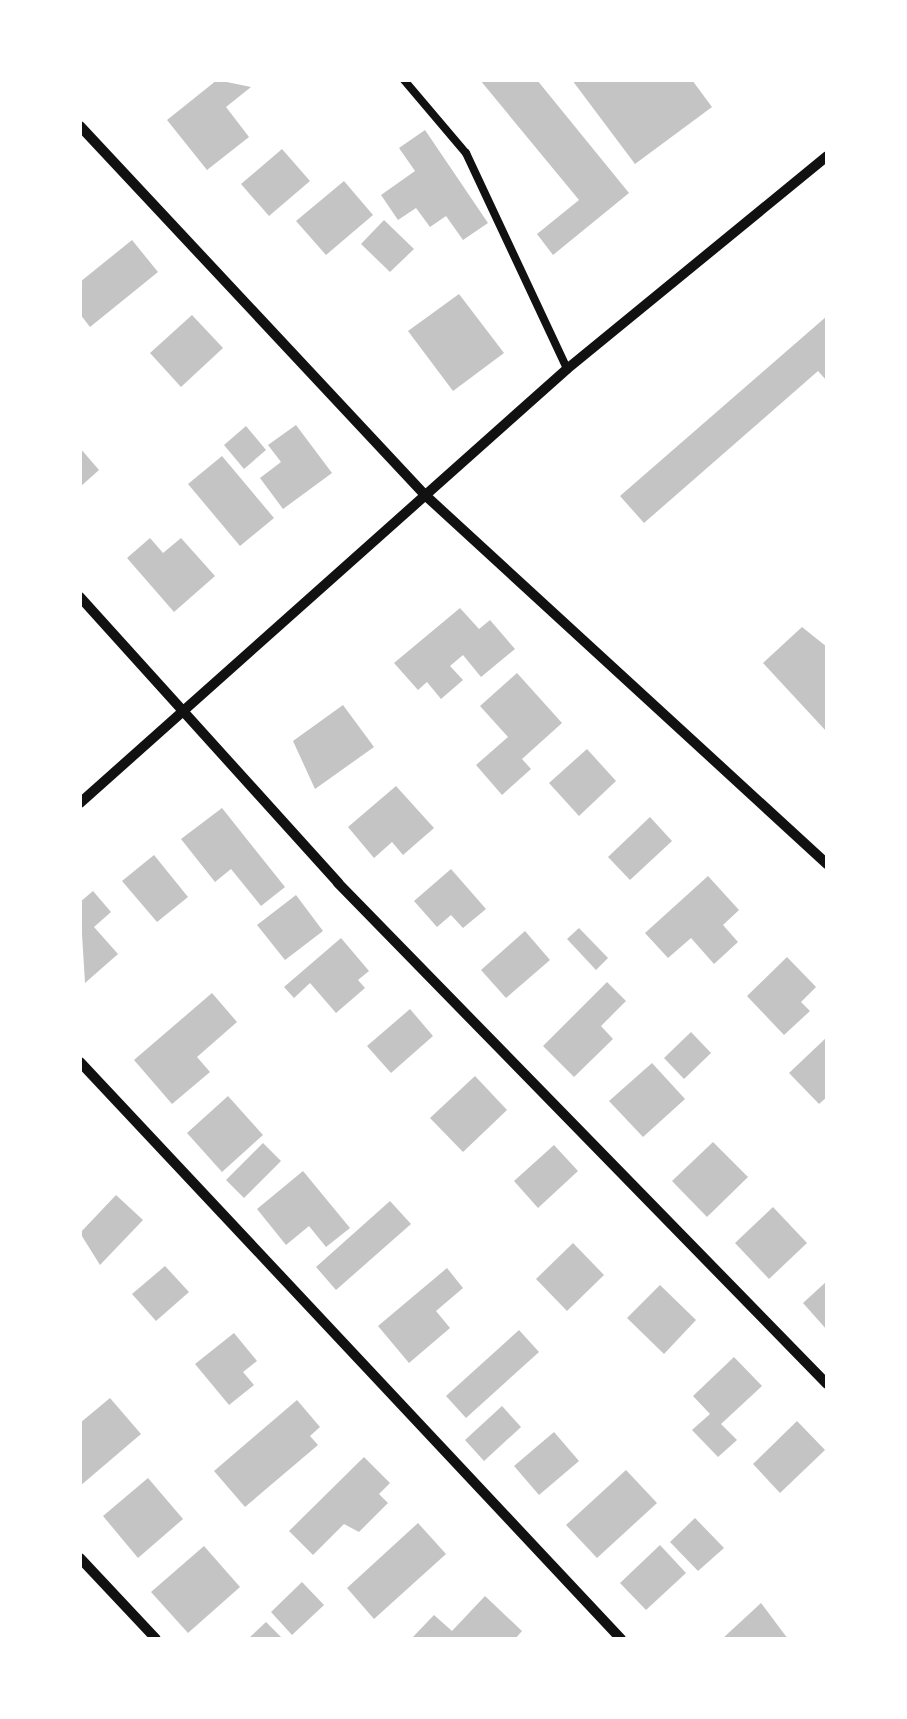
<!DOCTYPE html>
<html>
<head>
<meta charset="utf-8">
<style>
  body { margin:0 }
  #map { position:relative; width:907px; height:1719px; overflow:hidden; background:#fff; font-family:"PT Sans",sans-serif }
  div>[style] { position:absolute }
  .building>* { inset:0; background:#c4c4c4 }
  .service>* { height:8px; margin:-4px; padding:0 4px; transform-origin:4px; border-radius:4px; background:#111 }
  .minor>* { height:10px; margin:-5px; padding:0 5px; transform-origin:5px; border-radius:5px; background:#111 }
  span { translate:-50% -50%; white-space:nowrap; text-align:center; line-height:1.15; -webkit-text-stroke:9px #fff; paint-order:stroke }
  .frame { position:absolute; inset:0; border:82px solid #fff; pointer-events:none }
</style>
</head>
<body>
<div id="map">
  <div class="building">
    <div style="clip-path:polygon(217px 80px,251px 87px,226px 107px,249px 137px,207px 170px,167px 120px)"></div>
    <div style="clip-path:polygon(480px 80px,537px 80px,629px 193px,553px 255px,537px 234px,579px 200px)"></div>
    <div style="clip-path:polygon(572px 80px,692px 80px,712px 107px,635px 164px)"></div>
    <div style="clip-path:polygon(425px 130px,488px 223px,463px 240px,446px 216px,430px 227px,416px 208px,398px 220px,381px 195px,415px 171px,399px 148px)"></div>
    <div style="clip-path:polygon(282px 149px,310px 181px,269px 216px,241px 184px)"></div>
    <div style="clip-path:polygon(344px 181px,373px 215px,326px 255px,296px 221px)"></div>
    <div style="clip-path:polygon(384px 220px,414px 249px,390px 272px,361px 244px)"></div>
    <div style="clip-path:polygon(132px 240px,158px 272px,90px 327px,80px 314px,80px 282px)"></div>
    <div style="clip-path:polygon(459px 294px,504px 353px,453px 391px,408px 331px)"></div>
    <div style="clip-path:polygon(192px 315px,223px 348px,181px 387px,150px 353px)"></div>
    <div style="clip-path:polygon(827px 316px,827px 381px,818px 371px,644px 523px,620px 496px)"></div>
    <div style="clip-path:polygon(296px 425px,332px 473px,283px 509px,260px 478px,281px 462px,268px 445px)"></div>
    <div style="clip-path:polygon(246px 426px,266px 450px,244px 469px,224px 445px)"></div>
    <div style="clip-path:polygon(80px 448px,99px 470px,80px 487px)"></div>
    <div style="clip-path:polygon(222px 456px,274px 518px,240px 546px,188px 484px)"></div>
    <div style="clip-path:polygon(150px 538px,163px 553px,181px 538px,215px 576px,174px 612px,127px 558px)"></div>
    <div style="clip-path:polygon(460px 608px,479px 629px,490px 620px,515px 649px,481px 677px,463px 655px,450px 666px,463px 680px,441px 699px,427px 682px,418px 690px,394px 663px)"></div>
    <div style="clip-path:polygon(802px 627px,827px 647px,827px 732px,763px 663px)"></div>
    <div style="clip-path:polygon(517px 673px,562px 723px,522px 759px,531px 769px,502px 795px,476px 765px,508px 737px,480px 706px)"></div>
    <div style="clip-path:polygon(343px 705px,374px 747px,315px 789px,293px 741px)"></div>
    <div style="clip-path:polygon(587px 749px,616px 781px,579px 816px,549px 783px)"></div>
    <div style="clip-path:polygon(396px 786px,434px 828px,403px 855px,392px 842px,374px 858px,348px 827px)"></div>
    <div style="clip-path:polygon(222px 808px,285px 887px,261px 906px,231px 869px,215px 882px,181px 839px)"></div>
    <div style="clip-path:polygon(650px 817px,672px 841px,630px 880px,608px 857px)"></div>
    <div style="clip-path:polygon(154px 855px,188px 897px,157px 922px,122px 881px)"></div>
    <div style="clip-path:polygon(451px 869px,486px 909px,463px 928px,451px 915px,437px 927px,414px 901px)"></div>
    <div style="clip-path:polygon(708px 876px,739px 910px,723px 925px,738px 942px,714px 964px,691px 938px,668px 958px,645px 933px)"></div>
    <div style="clip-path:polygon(93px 891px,111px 912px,94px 927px,118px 954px,85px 983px,80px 902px)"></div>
    <div style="clip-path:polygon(296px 895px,323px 931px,285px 960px,257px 925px)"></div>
    <div style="clip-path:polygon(579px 928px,608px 958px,596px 970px,567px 939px)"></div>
    <div style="clip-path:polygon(525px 931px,550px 960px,506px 998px,481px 970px)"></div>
    <div style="clip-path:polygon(341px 938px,369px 971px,358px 980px,365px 988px,336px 1013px,310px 983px,294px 998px,284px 987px)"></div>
    <div style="clip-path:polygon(787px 957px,816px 987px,801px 1002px,810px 1011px,784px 1035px,747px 996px)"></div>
    <div style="clip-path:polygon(607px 982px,626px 1001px,601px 1026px,613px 1039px,574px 1077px,543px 1046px)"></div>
    <div style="clip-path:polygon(212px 993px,237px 1022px,197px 1057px,210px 1072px,172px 1104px,134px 1060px)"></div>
    <div style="clip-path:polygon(410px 1009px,433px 1036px,391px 1073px,367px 1046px)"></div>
    <div style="clip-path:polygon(691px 1032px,711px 1053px,684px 1079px,664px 1058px)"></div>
    <div style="clip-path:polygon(827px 1037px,827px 1097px,819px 1104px,789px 1073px)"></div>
    <div style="clip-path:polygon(652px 1063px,685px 1099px,643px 1137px,609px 1101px)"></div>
    <div style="clip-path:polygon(475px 1076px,507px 1110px,463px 1152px,430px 1118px)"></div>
    <div style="clip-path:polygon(228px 1096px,263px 1135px,222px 1172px,187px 1133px)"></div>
    <div style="clip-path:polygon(713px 1142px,748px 1177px,707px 1217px,672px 1181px)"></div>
    <div style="clip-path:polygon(263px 1143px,281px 1161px,244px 1198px,226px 1180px)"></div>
    <div style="clip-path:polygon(554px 1145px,578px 1171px,538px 1208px,514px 1181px)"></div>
    <div style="clip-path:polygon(303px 1171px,350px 1228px,326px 1247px,309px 1226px,286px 1245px,257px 1209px)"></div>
    <div style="clip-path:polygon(116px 1195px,143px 1220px,100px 1265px,80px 1233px)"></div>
    <div style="clip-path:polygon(390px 1201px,411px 1224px,336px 1290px,316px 1267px)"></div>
    <div style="clip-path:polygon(773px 1207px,807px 1243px,769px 1279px,735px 1243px)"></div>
    <div style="clip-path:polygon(573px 1243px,604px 1275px,567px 1311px,536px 1279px)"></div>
    <div style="clip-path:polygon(165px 1266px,189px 1292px,156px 1321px,132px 1294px)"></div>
    <div style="clip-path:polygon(447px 1268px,463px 1288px,436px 1311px,450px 1328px,409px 1363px,378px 1326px)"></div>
    <div style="clip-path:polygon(827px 1281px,827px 1330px,803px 1303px)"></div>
    <div style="clip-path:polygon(660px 1285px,696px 1320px,664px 1354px,627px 1318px)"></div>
    <div style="clip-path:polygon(519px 1330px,539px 1352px,466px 1418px,446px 1396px)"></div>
    <div style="clip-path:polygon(234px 1333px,257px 1361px,243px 1372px,254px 1385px,229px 1405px,195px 1364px)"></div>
    <div style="clip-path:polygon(734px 1357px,762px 1386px,721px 1424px,737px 1440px,718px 1457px,692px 1430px,710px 1414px,693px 1396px)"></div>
    <div style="clip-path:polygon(110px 1398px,141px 1434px,80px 1486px,80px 1423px)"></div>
    <div style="clip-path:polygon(297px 1400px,320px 1427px,310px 1436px,318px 1445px,245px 1507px,214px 1471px)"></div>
    <div style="clip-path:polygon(502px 1406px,521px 1427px,484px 1461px,465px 1440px)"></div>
    <div style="clip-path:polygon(797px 1421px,825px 1450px,780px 1493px,753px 1464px)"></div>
    <div style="clip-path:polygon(554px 1432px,579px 1461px,539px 1495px,514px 1466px)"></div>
    <div style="clip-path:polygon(364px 1457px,390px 1483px,379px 1494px,388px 1503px,359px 1532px,344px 1524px,313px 1555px,289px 1531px)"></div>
    <div style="clip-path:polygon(626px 1470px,657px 1503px,597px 1558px,566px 1525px)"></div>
    <div style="clip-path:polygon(148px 1478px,183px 1519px,138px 1558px,103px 1516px)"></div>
    <div style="clip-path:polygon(695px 1518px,724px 1548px,698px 1571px,670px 1542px)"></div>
    <div style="clip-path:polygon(418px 1523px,446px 1554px,374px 1619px,347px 1588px)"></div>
    <div style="clip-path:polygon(660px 1545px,686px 1573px,646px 1610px,620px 1583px)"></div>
    <div style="clip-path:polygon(204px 1546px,240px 1587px,188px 1633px,151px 1592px)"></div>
    <div style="clip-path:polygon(302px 1582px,324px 1605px,292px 1635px,271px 1612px)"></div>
    <div style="clip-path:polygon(485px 1596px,522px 1631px,515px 1639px,411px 1639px,434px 1615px,452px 1631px)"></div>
    <div style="clip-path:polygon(761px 1603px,788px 1639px,722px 1639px)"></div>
    <div style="clip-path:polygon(266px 1622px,283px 1639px,248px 1639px)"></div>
  </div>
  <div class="service">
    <div style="left:404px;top:80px;width:96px;rotate:49.7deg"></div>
    <div style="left:466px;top:153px;width:238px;rotate:64.9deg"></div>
  </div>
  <div class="minor">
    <div style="left:80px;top:126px;width:505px;rotate:46.93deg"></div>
    <div style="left:425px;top:495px;width:546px;rotate:42.55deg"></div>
    <div style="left:80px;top:597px;width:385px;rotate:47.9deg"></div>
    <div style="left:338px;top:883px;width:700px;rotate:45.69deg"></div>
    <div style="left:80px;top:803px;width:652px;rotate:-41.71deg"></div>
    <div style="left:567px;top:369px;width:336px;rotate:-39.3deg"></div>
    <div style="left:80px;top:1062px;width:791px;rotate:46.84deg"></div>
    <div style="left:80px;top:1558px;width:111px;rotate:46.8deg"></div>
  </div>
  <div class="frame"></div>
</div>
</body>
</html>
